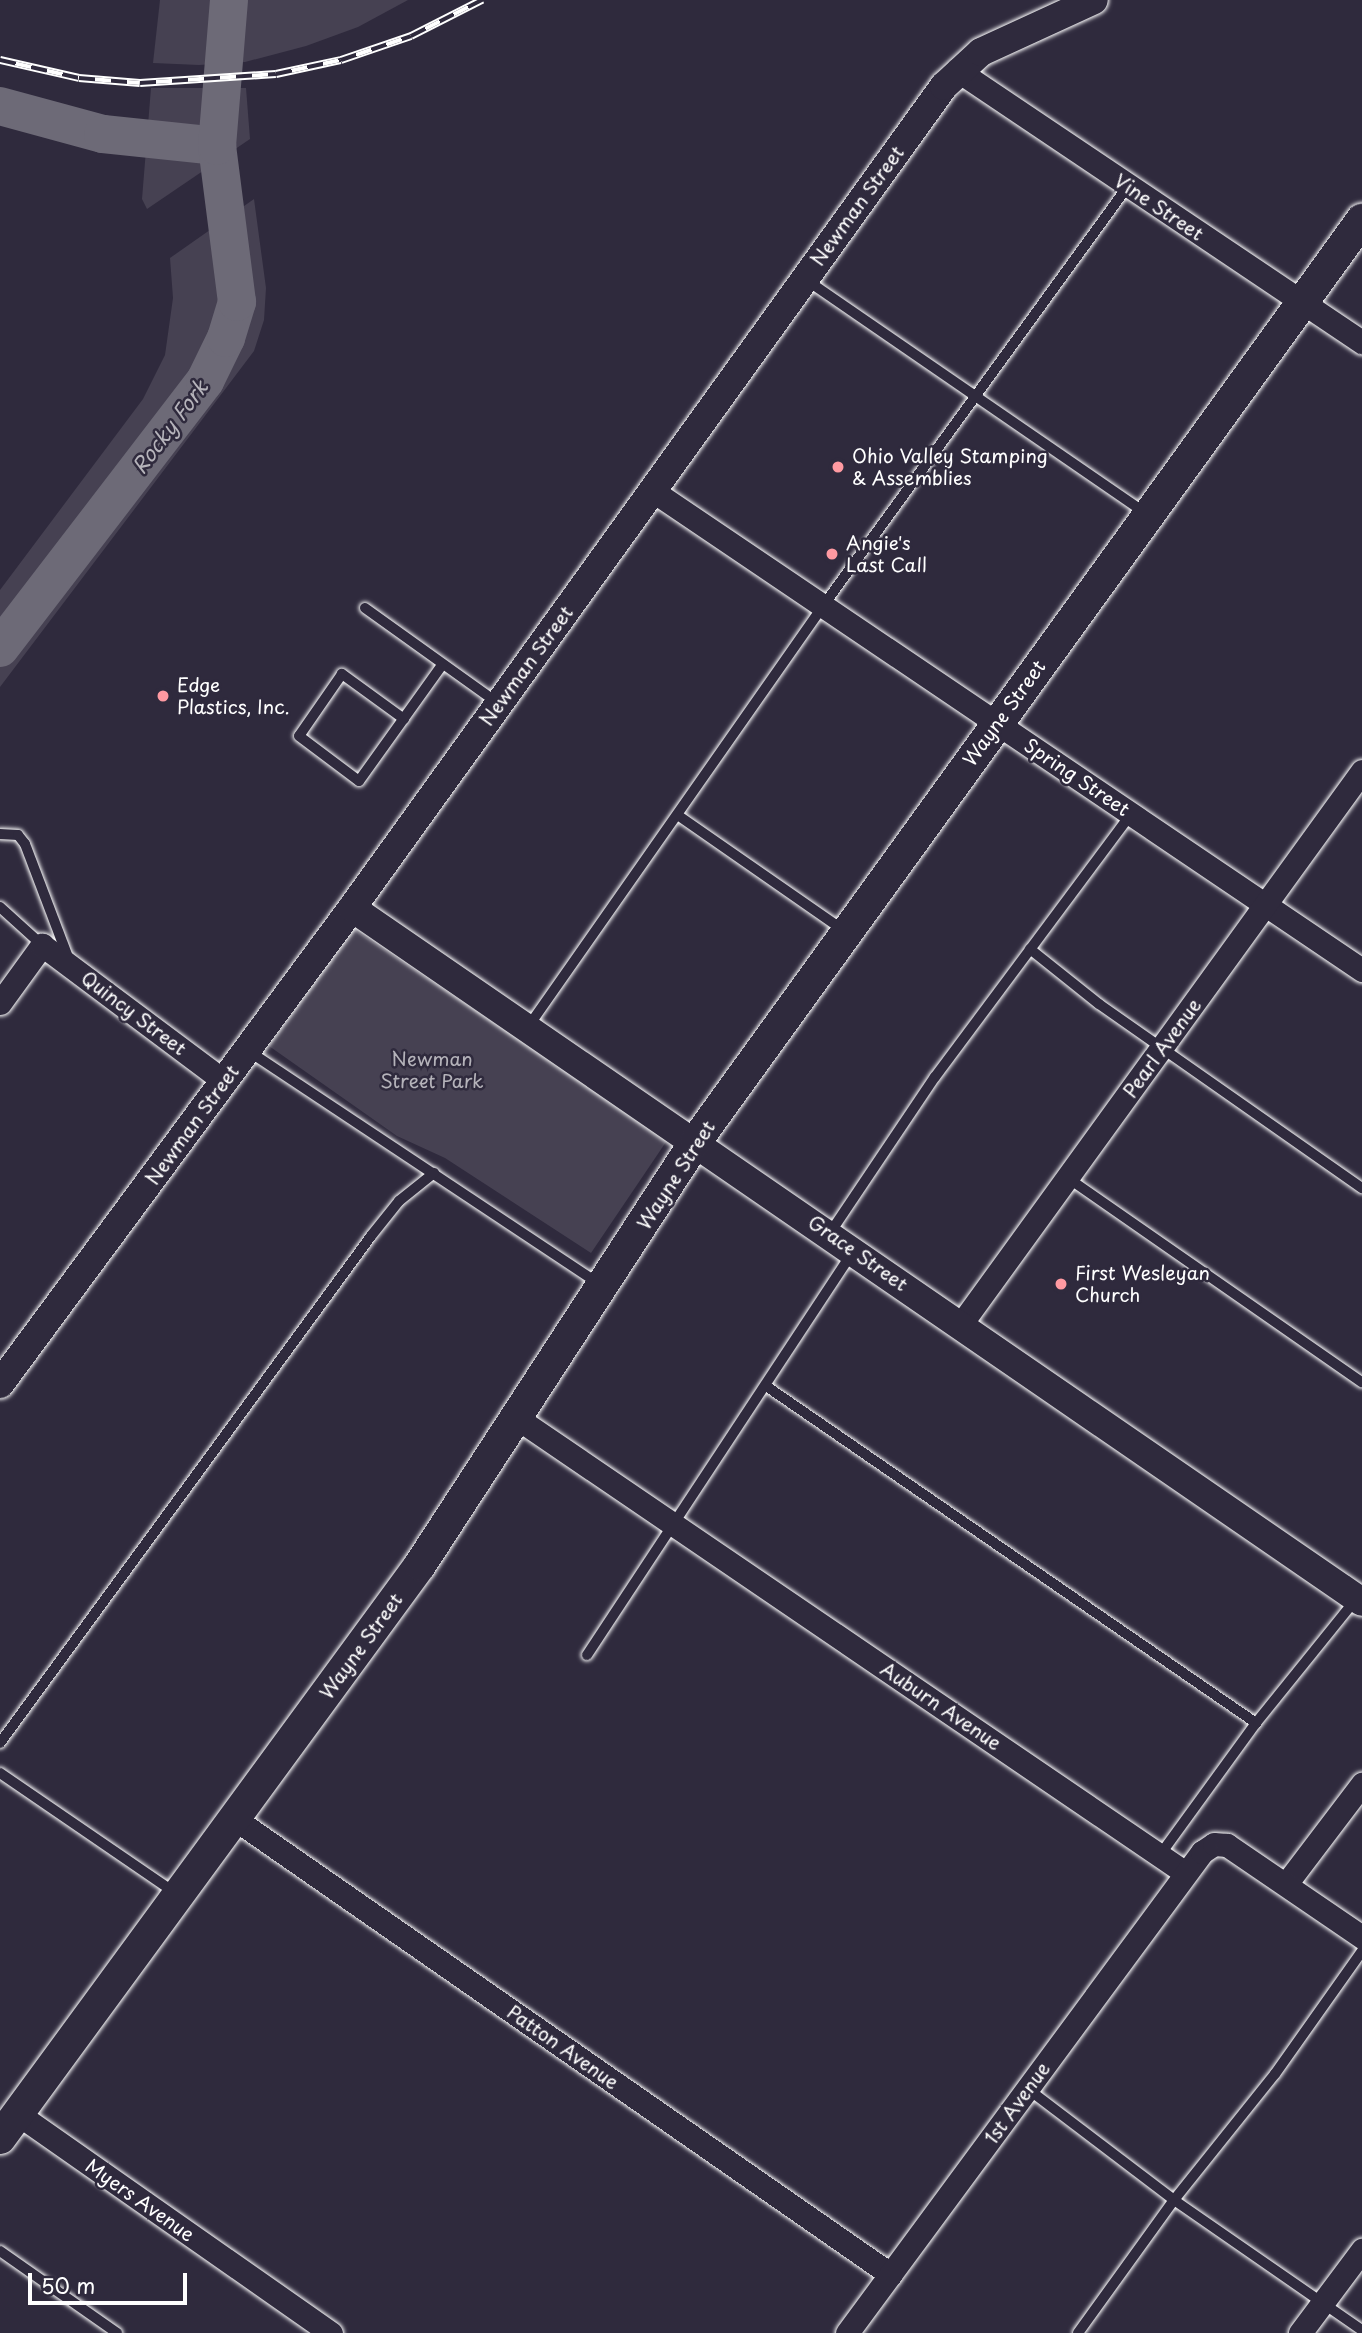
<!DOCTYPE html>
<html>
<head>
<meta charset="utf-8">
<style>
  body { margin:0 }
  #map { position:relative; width:1362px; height:2333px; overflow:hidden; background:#2f2a3d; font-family:"Playpen Sans",sans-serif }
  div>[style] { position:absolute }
  .green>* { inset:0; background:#464152 }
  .river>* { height:38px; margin:-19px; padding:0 19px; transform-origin:19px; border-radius:19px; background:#6d6a77 }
  .roads { filter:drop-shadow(0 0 2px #fff) drop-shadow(0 0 2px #fff) }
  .service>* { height:10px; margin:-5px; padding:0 5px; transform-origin:5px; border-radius:5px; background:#2f2a3d }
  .minor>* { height:23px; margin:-11.5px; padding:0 11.5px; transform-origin:11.5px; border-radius:11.5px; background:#2f2a3d }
  .tertiary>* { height:28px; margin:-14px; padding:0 14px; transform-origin:14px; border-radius:14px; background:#2f2a3d }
  .secondary>* { height:32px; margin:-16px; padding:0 16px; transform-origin:16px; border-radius:16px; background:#2f2a3d }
  .rail>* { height:8px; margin-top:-4px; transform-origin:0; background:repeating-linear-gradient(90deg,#2f2a3d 0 16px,#fff 0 32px); box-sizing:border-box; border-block:2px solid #fff }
  .dots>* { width:19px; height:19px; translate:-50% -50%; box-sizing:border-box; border:4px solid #2f2a3d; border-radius:50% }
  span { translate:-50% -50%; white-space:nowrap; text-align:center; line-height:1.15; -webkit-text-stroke:5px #2f2a3d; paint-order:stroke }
  .street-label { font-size:19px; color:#fff }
  .poi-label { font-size:19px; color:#fff }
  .left { translate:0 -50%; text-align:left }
  .park-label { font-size:19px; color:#b5b3ba }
  .water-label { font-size:21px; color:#b6b4bb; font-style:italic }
  .scale { position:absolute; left:28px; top:2273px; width:159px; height:32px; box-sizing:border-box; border:4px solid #fff; border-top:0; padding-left:9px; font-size:21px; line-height:24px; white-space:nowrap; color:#fff; -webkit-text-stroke:5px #2f2a3d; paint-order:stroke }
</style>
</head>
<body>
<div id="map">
  <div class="green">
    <div style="clip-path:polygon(160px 0,408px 0,358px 27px,306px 46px,245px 62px,199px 65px,153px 63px)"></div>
    <div style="clip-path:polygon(151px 88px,246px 88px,250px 139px,147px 209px,142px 199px)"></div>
    <div style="clip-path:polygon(254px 199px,266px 288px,264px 320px,254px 351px,0 687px,0 590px,143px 399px,165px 355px,173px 298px,170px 258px)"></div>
    <div style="clip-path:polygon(353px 929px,668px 1139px,591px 1253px,445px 1158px,397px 1136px,269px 1046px)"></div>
  </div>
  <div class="river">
    <div style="left:0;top:106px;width:107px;rotate:15.2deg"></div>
    <div style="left:103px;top:134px;width:115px;rotate:6deg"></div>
    <div style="left:0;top:648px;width:337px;rotate:-52.5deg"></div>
    <div style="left:205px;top:381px;width:48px;rotate:-64deg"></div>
    <div style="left:226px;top:338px;width:38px;rotate:-73deg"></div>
    <div style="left:237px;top:302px;width:157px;rotate:-97.3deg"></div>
    <div style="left:217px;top:146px;width:146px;rotate:-85.3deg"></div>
  </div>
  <div class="roads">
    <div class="service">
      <div style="left:805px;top:279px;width:414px;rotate:34.5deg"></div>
      <div style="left:365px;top:608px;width:165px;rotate:35.6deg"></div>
      <div style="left:404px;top:719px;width:77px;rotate:-144deg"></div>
      <div style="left:342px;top:674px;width:75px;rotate:124.7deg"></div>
      <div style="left:299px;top:736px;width:75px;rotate:36.9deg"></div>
      <div style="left:359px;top:781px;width:143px;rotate:-54.4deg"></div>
      <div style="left:679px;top:816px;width:200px;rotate:34.8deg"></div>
      <div style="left:0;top:834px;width:18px;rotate:3deg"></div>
      <div style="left:18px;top:835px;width:11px;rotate:52deg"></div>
      <div style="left:25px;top:844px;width:121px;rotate:69.2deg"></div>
      <div style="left:0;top:907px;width:57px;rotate:42.1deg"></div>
      <div style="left:1030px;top:949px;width:88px;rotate:38.6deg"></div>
      <div style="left:1099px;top:1004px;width:321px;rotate:35deg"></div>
      <div style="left:528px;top:1027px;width:514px;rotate:-54.98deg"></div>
      <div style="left:823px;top:606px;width:519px;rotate:-54.01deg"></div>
      <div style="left:247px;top:1050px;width:425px;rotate:33.6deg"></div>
      <div style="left:1068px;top:1178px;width:358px;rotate:34.8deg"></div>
      <div style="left:830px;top:1233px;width:188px;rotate:-56.1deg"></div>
      <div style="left:935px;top:1077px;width:328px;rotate:-53.3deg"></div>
      <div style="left:766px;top:1386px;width:595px;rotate:34.52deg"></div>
      <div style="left:587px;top:1655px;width:481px;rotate:-56.6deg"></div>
      <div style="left:0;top:1743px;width:628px;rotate:-53.8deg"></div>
      <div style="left:371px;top:1236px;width:45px;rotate:-51.3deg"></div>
      <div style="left:399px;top:1201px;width:45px;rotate:-38.7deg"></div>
      <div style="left:0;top:1773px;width:214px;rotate:34.4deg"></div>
      <div style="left:1160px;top:1855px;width:163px;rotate:-54deg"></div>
      <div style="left:1256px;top:1723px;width:159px;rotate:-51.1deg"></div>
      <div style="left:1028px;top:2089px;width:183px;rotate:37.2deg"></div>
      <div style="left:1174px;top:2200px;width:229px;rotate:34.7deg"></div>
      <div style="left:0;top:2251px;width:143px;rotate:35deg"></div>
      <div style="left:1078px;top:2333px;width:164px;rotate:-54.2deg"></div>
      <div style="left:1174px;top:2200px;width:161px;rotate:-51.3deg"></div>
      <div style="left:1275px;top:2074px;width:151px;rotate:-54.7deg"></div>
    </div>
    <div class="minor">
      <div style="left:957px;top:70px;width:488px;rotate:33.9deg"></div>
      <div style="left:653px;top:491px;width:856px;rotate:34.04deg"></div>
      <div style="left:0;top:1003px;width:72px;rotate:-54.1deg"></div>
      <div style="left:42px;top:945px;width:229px;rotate:36.8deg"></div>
      <div style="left:961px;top:1324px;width:683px;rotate:-54.05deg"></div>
      <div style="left:517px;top:1418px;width:807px;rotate:34.24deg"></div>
      <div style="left:235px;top:1819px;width:798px;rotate:34.79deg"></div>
      <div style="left:1286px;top:1884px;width:126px;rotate:-52.8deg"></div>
      <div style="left:18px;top:2114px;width:382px;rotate:35deg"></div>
      <div style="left:847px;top:2333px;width:598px;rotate:-53.57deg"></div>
      <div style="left:1202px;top:1852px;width:14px;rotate:-34deg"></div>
      <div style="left:1214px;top:1844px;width:13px;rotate:4deg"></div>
      <div style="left:1227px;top:1845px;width:163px;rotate:34.3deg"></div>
      <div style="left:1300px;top:2333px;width:104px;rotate:-53.2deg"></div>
    </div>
    <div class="tertiary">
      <div style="left:352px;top:908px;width:1225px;rotate:34.49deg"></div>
      <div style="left:0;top:1384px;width:592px;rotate:-53.52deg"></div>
      <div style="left:352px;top:908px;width:1013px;rotate:-54.24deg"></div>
      <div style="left:944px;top:86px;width:50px;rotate:-42.6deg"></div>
      <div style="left:981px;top:52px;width:124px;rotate:-24.7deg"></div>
    </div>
    <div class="secondary">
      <div style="left:0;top:2138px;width:710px;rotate:-53.76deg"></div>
      <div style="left:420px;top:1565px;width:506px;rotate:-56.94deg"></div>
      <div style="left:696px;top:1141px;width:1137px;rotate:-54.13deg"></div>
    </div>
  </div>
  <div class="rail">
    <div style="left:0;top:60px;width:81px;rotate:12.8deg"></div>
    <div style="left:79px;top:78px;width:61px;rotate:4.7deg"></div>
    <div style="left:140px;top:83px;width:136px;rotate:-3.8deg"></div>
    <div style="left:276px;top:74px;width:66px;rotate:-12.2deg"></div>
    <div style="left:341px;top:60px;width:74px;rotate:-18.9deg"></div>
    <div style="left:411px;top:36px;width:80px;rotate:-26.9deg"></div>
  </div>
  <div class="dots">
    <div style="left:838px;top:467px;background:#ff9aa2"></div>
    <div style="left:832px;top:554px;background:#ff9aa2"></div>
    <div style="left:163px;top:696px;background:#ff9aa2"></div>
    <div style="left:1061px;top:1284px;background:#ff9aa2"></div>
  </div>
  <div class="street-label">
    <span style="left:857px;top:206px;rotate:-54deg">Newman Street</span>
    <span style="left:1159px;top:207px;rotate:34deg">Vine Street</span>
    <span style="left:526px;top:666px;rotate:-54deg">Newman Street</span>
    <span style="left:1004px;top:713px;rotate:-54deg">Wayne Street</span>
    <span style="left:1077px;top:777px;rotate:34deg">Spring Street</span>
    <span style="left:134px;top:1013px;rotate:37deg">Quincy Street</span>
    <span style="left:1162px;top:1048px;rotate:-54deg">Pearl Avenue</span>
    <span style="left:192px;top:1125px;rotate:-54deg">Newman Street</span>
    <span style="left:676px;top:1175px;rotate:-57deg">Wayne Street</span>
    <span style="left:858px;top:1253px;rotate:35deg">Grace Street</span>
    <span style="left:361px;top:1646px;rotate:-54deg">Wayne Street</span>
    <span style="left:941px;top:1706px;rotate:34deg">Auburn Avenue</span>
    <span style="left:563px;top:2047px;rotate:35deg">Patton Avenue</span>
    <span style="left:1017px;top:2103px;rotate:-54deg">1st Avenue</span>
    <span style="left:140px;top:2200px;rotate:35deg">Myers Avenue</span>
  </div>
  <div class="poi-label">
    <span class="left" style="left:852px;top:467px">Ohio Valley Stamping<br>&amp; Assemblies</span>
    <span class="left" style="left:846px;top:554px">Angie's<br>Last Call</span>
    <span class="left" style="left:177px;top:696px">Edge<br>Plastics, Inc.</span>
    <span class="left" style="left:1075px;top:1284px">First Wesleyan<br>Church</span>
  </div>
  <div class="park-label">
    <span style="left:432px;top:1070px">Newman<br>Street Park</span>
  </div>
  <div class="water-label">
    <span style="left:169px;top:426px;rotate:-53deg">Rocky Fork</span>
  </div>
  <div class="scale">50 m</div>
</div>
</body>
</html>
